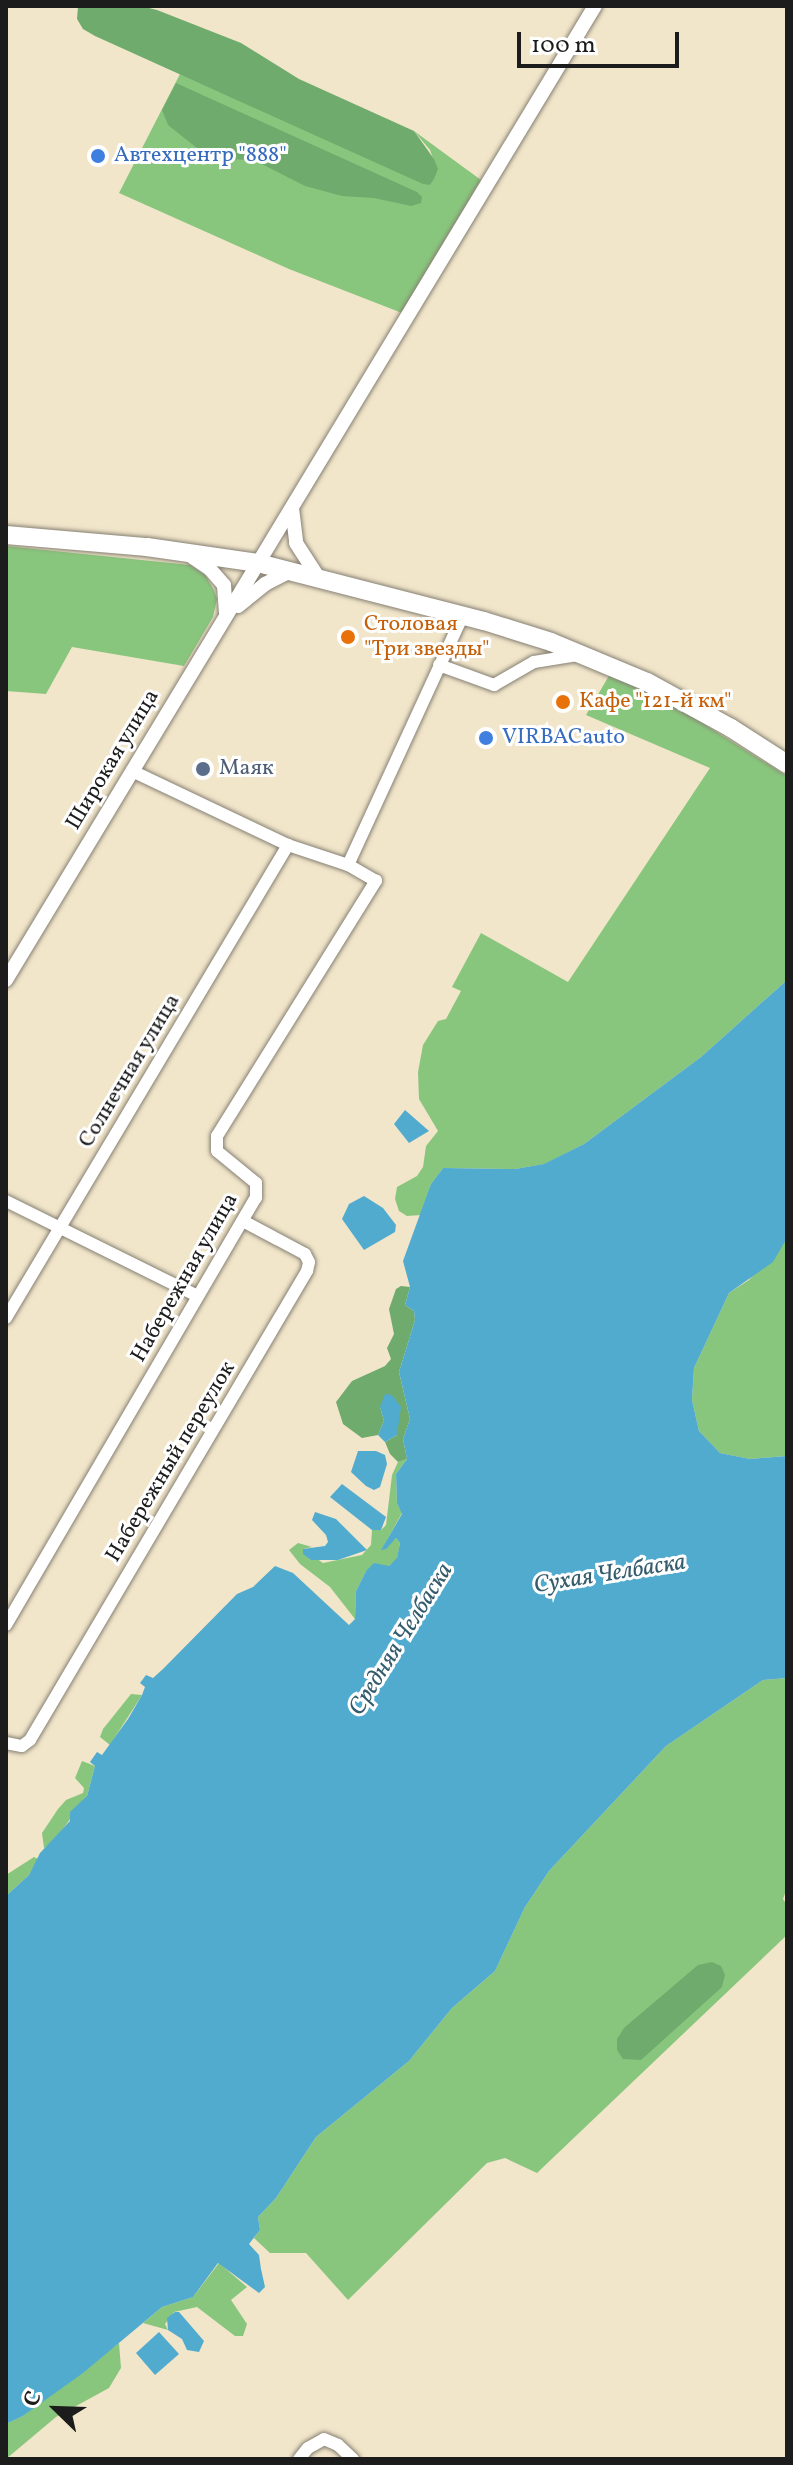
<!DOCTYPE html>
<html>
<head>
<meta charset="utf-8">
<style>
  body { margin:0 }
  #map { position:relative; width:793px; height:2465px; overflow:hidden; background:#f1e5ca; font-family:Vollkorn,serif }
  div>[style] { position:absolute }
  .green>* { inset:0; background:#89c67d }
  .forest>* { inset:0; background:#6eab6c }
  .water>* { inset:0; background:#51abcf }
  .roads { filter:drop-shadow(0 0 2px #868073) drop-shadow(0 0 2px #868073) }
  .minor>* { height:12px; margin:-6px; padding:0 6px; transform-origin:6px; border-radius:6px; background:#fff }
  .tertiary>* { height:14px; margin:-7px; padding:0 7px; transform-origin:7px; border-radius:7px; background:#fff }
  .primary>* { height:18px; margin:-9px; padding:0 9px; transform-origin:9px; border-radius:9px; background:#fff }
  .dots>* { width:22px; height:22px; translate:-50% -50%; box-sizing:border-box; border:4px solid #fff; border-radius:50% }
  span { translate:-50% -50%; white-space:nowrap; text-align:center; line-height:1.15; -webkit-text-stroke:6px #fff; paint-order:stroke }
  .shop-label { font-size:22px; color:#366cbe }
  .left { translate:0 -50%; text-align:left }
  .food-label { font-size:22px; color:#c56008 }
  .street-label { font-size:22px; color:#1c1c1c }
  .service-label { font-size:22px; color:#4e5e75 }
  .water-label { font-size:24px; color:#345c6d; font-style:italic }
  .frame { position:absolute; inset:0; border:8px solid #1c1c1c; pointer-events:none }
  .north { position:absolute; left:16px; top:2369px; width:80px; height:80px; -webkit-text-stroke:6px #fff; paint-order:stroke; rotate:293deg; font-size:22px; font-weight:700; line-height:32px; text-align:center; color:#1c1c1c }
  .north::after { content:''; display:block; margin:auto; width:28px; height:36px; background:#1c1c1c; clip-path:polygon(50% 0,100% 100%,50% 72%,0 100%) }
  .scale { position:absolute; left:517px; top:32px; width:162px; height:36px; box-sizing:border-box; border:4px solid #1c1c1c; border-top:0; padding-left:10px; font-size:24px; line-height:28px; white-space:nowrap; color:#1c1c1c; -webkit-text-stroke:6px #fff; paint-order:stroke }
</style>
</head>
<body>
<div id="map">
  <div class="green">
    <div style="clip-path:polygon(180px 74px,430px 185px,437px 169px,430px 150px,414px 131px,481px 180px,402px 313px,289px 269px,119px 193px)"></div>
    <div style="clip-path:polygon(6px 546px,190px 565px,205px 575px,214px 590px,217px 599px,213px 617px,184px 666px,72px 647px,46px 694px,6px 691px)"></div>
    <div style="clip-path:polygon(610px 674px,683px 711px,787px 776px,787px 980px,701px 1057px,584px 1144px,545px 1164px,515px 1169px,443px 1168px,431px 1184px,421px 1215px,407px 1216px,399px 1211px,395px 1199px,397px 1187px,417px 1176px,423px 1167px,426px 1146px,438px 1131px,419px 1099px,418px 1072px,423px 1045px,438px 1021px,446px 1019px,461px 991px,452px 987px,481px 933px,568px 982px,710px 768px,586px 715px)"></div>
    <div style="clip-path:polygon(787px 1238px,787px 1456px,750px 1459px,720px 1453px,699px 1431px,692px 1400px,694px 1368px,729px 1293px,749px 1280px)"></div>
    <div style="clip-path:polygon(407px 1459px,396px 1474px,397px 1503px,402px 1513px,382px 1549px,396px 1538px,400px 1543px,397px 1559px,389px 1566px,366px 1571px,356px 1591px,355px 1619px,330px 1587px,300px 1564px,289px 1550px,298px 1543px,312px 1547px,303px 1549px,323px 1563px,362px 1555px,371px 1545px,372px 1530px,381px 1530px,386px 1525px,392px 1475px,398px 1462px)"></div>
    <div style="clip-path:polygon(787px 1678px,787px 1888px,783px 1899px,787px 1905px,787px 1935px,537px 2173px,505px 2158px,487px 2163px,348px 2300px,306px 2253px,270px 2253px,254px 2238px,260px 2230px,258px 2217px,276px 2198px,316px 2137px,409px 2061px,452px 2008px,495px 1971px,525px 1907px,549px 1871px,666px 1746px,763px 1680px)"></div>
    <div style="clip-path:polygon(131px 1694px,142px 1695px,110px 1745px,100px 1737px,103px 1729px)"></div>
    <div style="clip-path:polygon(82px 1761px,95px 1766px,87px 1796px,52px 1844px,44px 1848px,42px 1833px,58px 1809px,66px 1800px,83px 1793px,84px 1788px,75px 1778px)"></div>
    <div style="clip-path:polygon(34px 1857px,38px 1859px,29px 1875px,6px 1896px,6px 1875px)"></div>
    <div style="clip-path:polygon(219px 2263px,247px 2287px,231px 2300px,247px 2324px,243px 2336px,235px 2336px,197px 2307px,174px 2312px,165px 2324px,168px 2330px,143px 2323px,162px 2307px,193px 2297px)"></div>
    <div style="clip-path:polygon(119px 2343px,121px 2368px,109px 2388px,56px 2417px,6px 2459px,6px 2424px,23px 2416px)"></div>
  </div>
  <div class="forest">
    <div style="clip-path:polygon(78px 6px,141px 6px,157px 10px,241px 43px,299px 79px,414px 131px,434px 159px,438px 169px,434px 179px,430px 185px,423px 184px,95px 36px,83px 29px,77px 19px)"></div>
    <div style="clip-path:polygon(176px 83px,417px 192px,422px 197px,421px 203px,411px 206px,374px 198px,342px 196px,305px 186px,254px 160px,225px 159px,202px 152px,168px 125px,162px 110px)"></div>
    <div style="clip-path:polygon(401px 1286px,410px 1287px,405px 1305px,414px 1311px,415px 1320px,399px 1372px,410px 1419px,403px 1439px,407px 1459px,398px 1462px,390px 1454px,385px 1442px,397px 1435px,380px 1407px,384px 1421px,378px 1435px,362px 1438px,343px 1424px,336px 1402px,352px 1381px,385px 1366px,391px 1359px,387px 1348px,394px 1334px,389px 1309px,396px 1289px)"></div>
    <div style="clip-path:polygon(712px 1962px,721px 1966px,725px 1975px,722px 1987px,641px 2060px,623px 2059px,617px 2050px,617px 2039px,624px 2028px,698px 1965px)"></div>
  </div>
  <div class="water">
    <div style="clip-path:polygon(787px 980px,787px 1238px,773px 1262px,729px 1293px,694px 1368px,692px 1400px,699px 1431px,720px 1453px,750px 1459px,787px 1456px,787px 1678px,763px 1680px,666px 1746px,549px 1871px,525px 1907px,495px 1971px,452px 2008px,409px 2061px,316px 2137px,276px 2198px,258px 2217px,260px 2230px,249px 2244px,259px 2255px,261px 2269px,265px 2287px,259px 2293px,218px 2263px,193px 2297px,162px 2307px,83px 2373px,23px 2416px,6px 2424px,6px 1896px,29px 1875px,40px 1853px,70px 1821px,70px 1812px,87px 1796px,95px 1766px,90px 1762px,97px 1752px,102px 1755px,128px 1719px,142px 1695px,145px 1687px,140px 1683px,146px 1675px,153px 1678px,163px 1669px,237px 1594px,253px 1587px,275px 1566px,293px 1573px,349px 1625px,355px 1619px,356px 1591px,366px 1571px,374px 1563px,389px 1566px,397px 1558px,400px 1543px,396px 1538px,386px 1549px,381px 1550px,402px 1514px,397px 1503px,396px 1474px,407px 1459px,403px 1439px,410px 1419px,399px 1372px,415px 1320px,414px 1311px,405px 1305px,410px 1287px,403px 1261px,431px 1184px,443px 1168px,515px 1169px,544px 1164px,584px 1144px,701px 1057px)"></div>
    <div style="clip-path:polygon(405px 1110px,429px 1131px,409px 1143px,394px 1124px)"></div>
    <div style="clip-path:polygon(364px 1196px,383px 1208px,396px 1225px,395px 1232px,364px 1250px,342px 1219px,349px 1204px)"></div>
    <div style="clip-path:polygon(385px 1394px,392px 1395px,401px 1407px,397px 1435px,385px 1442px,378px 1435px,384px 1421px,380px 1407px)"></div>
    <div style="clip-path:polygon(358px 1451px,376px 1451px,385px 1455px,387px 1464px,380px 1487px,374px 1490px,366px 1486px,351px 1472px)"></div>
    <div style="clip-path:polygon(342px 1484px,386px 1517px,381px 1530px,372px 1530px,330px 1497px)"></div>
    <div style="clip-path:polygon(315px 1512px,336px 1519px,367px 1550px,338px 1560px,311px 1560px,303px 1554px,303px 1549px,325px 1546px,328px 1542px,326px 1535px,312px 1520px)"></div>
    <div style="clip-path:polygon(175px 2312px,179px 2312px,204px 2341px,199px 2352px,187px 2350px,182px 2339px,168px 2330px,167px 2318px)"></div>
    <div style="clip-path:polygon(159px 2332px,179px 2354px,155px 2375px,136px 2353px)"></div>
  </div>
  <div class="roads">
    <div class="minor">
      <div style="left:439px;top:665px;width:59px;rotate:20deg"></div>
      <div style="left:494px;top:685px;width:46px;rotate:-29.9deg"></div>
      <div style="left:534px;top:662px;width:44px;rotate:-9.2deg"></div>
      <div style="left:348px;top:865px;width:275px;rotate:-65.3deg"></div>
      <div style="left:6px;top:1201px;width:213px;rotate:26.4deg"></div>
      <div style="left:6px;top:1318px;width:551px;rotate:-59.2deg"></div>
      <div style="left:6px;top:1625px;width:495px;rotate:-59.7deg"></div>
      <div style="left:256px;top:1198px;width:15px;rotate:-90deg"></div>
      <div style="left:256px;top:1183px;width:50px;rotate:-140.6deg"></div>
      <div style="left:217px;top:1151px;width:15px;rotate:-90deg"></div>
      <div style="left:217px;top:1136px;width:301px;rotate:-58.1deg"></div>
      <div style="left:376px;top:881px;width:32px;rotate:-150deg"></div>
      <div style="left:348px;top:865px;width:63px;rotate:-161.6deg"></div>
      <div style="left:288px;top:845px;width:173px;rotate:-154.6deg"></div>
      <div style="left:6px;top:1743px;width:16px;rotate:11deg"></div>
      <div style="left:22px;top:1746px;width:10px;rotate:-37deg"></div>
      <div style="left:30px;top:1740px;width:545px;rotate:-59.43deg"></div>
      <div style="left:307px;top:1271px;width:9px;rotate:-77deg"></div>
      <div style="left:309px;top:1262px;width:9px;rotate:-117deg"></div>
      <div style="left:305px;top:1254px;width:70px;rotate:-152deg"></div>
      <div style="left:299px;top:2459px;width:14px;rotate:-51deg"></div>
      <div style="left:308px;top:2448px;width:18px;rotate:-29deg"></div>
      <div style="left:324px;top:2439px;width:15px;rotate:23deg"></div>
      <div style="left:338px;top:2445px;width:21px;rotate:43deg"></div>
    </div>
    <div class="tertiary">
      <div style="left:292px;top:508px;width:35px;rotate:83deg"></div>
      <div style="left:296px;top:543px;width:40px;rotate:57.1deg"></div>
      <div style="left:188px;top:554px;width:27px;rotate:34deg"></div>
      <div style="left:210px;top:569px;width:21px;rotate:49deg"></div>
      <div style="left:224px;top:585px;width:27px;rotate:86deg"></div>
      <div style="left:238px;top:606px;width:35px;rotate:-39deg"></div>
      <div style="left:265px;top:584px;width:29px;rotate:-27deg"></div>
      <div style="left:6px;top:980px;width:1138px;rotate:-58.84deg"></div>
    </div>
    <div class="primary">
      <div style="left:6px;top:535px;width:142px;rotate:4.9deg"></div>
      <div style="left:147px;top:547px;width:112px;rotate:8.2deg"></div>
      <div style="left:258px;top:563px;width:233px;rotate:14.4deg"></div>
      <div style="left:484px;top:621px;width:70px;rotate:17.4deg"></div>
      <div style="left:551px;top:642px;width:104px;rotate:22.6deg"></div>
      <div style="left:647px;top:682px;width:96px;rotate:28.7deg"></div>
      <div style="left:731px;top:728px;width:67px;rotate:32.7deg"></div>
    </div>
  </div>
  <div class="dots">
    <div style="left:98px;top:156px;background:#3f7fe0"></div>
    <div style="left:348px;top:637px;background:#e8710a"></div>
    <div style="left:563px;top:702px;background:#e8710a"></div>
    <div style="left:486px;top:738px;background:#3f7fe0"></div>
    <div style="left:203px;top:769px;background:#5c6f8a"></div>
  </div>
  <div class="shop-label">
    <span class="left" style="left:114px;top:156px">Автехцентр "888"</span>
    <span class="left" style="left:502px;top:738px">VIRBACauto</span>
  </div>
  <div class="food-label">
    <span class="left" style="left:364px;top:637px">Столовая<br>"Три звезды"</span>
    <span class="left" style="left:579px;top:702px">Кафе "121-й км"</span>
  </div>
  <div class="street-label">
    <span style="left:113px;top:760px;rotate:-59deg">Широкая улица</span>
    <span style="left:130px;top:1071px;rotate:-59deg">Солнечная улица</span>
    <span style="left:185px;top:1278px;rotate:-60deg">Набережная улица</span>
    <span style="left:171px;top:1462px;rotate:-59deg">Набережный переулок</span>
  </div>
  <div class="service-label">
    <span class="left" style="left:219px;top:769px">Маяк</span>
  </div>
  <div class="water-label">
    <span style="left:610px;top:1575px;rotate:-9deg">Сухая Челбаска</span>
    <span style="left:402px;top:1640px;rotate:-58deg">Средняя Челбаска</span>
  </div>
  <div class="frame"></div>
  <div class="north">С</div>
  <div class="scale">100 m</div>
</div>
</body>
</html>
